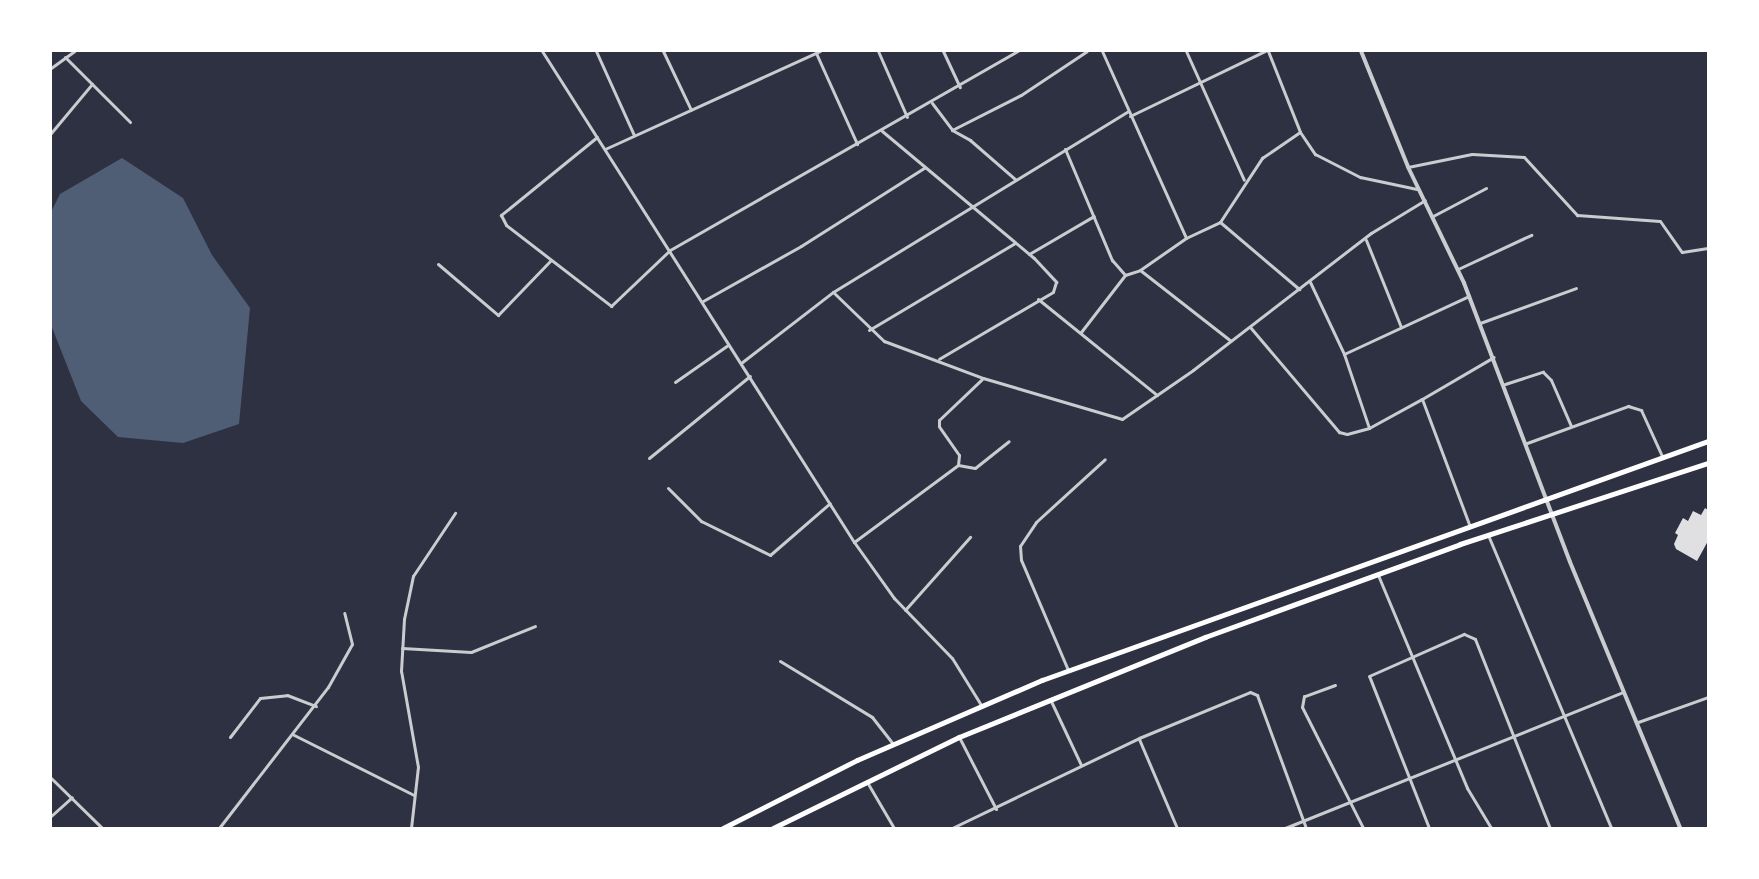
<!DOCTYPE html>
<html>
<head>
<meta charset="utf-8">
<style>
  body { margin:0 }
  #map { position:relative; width:1759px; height:879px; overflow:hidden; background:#2d3142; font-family:Overpass,sans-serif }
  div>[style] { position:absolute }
  .water>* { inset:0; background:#4f5d75 }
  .building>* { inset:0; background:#e0e0e3 }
  .minor>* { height:3px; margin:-1.5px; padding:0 1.5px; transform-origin:1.5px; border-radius:1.5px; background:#caccd0 }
  .tertiary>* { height:4px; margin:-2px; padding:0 2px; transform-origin:2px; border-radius:2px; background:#caccd0 }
  .primary>* { height:5px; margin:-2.5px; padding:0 2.5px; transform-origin:2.5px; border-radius:2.5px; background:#fff }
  span { translate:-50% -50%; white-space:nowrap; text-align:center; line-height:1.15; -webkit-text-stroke:6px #fff; paint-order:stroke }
  .frame { position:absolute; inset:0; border:52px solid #fff; pointer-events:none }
</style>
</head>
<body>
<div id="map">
  <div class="water">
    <div style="clip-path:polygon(122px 158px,183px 198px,212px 255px,250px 308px,239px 424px,183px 443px,118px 437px,81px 401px,51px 325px,51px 212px,60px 194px)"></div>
  </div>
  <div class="building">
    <div style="clip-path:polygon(1705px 508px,1708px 510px,1708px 541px,1697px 561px,1676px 549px,1674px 544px,1678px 535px,1675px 533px,1683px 518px,1688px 521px,1693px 511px,1701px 515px)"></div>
  </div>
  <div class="minor">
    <div style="left:542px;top:51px;width:582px;rotate:57.57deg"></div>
    <div style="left:854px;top:542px;width:69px;rotate:54.5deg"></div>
    <div style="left:894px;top:598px;width:83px;rotate:46deg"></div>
    <div style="left:952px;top:658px;width:55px;rotate:58.3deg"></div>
    <div style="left:596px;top:51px;width:92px;rotate:65.7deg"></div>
    <div style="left:663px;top:51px;width:65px;rotate:64.6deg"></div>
    <div style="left:878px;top:51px;width:72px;rotate:66.3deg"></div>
    <div style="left:943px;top:51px;width:40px;rotate:65deg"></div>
    <div style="left:1102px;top:51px;width:205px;rotate:65.8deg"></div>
    <div style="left:1186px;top:51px;width:141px;rotate:65.8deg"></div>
    <div style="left:1268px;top:51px;width:87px;rotate:68.4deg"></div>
    <div style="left:1300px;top:132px;width:27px;rotate:56deg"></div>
    <div style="left:1315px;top:154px;width:51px;rotate:27.1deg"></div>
    <div style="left:1360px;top:177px;width:58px;rotate:11.9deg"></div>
    <div style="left:816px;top:53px;width:100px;rotate:65.7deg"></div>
    <div style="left:65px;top:57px;width:92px;rotate:45deg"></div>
    <div style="left:51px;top:68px;width:29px;rotate:-36deg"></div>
    <div style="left:932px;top:103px;width:34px;rotate:53deg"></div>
    <div style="left:952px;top:130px;width:21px;rotate:29deg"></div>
    <div style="left:970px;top:140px;width:60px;rotate:40.9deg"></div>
    <div style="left:1130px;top:116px;width:150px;rotate:-25.7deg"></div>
    <div style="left:952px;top:130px;width:77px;rotate:-26.9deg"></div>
    <div style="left:1021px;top:95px;width:79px;rotate:-33.7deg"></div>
    <div style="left:882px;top:131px;width:198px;rotate:39.9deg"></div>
    <div style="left:1034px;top:258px;width:33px;rotate:47deg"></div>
    <div style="left:1056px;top:282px;width:10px;rotate:107deg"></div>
    <div style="left:1053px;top:292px;width:132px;rotate:149.6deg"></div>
    <div style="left:51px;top:133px;width:64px;rotate:-50.1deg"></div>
    <div style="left:597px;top:137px;width:124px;rotate:140.9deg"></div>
    <div style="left:501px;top:215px;width:11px;rotate:63deg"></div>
    <div style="left:506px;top:225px;width:133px;rotate:37.6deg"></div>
    <div style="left:611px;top:306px;width:81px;rotate:-43.5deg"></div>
    <div style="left:670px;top:250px;width:401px;rotate:-29.8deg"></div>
    <div style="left:605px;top:149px;width:236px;rotate:-24.5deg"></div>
    <div style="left:1065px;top:149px;width:121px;rotate:67.1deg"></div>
    <div style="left:1112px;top:260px;width:20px;rotate:49deg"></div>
    <div style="left:1408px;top:167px;width:65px;rotate:-11.5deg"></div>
    <div style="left:1472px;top:154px;width:52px;rotate:3.3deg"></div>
    <div style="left:1524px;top:157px;width:79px;rotate:47.6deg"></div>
    <div style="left:1577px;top:215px;width:83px;rotate:4.1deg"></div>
    <div style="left:1660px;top:221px;width:38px;rotate:55deg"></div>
    <div style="left:1682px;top:252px;width:26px;rotate:-9deg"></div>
    <div style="left:1433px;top:216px;width:60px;rotate:-27.8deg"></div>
    <div style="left:1220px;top:222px;width:104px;rotate:40.3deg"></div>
    <div style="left:1366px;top:240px;width:94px;rotate:68.1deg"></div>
    <div style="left:1029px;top:254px;width:75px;rotate:-30.3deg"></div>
    <div style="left:438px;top:264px;width:79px;rotate:40.4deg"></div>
    <div style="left:498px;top:315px;width:75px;rotate:-46.1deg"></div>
    <div style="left:1458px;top:269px;width:81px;rotate:-25deg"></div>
    <div style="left:1140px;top:270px;width:115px;rotate:38deg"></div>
    <div style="left:1310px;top:282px;width:80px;rotate:64.7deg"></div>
    <div style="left:1344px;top:354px;width:138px;rotate:-24.9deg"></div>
    <div style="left:833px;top:292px;width:71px;rotate:43.9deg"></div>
    <div style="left:884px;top:341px;width:106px;rotate:20.5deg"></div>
    <div style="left:983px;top:378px;width:145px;rotate:16.4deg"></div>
    <div style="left:1122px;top:419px;width:86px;rotate:-34.6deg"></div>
    <div style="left:1193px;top:370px;width:225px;rotate:-37.6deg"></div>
    <div style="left:1371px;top:233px;width:63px;rotate:-31.4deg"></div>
    <div style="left:1038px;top:299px;width:153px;rotate:38.9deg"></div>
    <div style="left:703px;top:301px;width:112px;rotate:-29.3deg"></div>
    <div style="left:801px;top:246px;width:146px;rotate:-32.4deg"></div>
    <div style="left:1480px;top:323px;width:102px;rotate:-20deg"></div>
    <div style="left:1250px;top:327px;width:138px;rotate:49.7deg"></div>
    <div style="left:1339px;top:432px;width:8px;rotate:14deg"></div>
    <div style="left:1347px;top:434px;width:23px;rotate:-15deg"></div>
    <div style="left:1369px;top:428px;width:60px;rotate:-28.7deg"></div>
    <div style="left:1422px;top:399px;width:134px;rotate:69.4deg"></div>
    <div style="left:869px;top:330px;width:170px;rotate:-30.8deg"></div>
    <div style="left:1081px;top:332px;width:72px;rotate:-52.3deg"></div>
    <div style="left:1125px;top:275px;width:16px;rotate:-18deg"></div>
    <div style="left:1140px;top:270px;width:56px;rotate:-34.8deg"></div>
    <div style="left:1186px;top:238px;width:38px;rotate:-25deg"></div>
    <div style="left:1220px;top:222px;width:77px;rotate:-56.7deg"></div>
    <div style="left:1262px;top:158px;width:46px;rotate:-34.4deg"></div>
    <div style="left:1344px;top:354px;width:78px;rotate:71.3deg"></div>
    <div style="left:741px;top:363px;width:116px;rotate:-37.7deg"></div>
    <div style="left:833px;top:292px;width:346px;rotate:-31.5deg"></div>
    <div style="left:675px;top:382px;width:65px;rotate:-34.9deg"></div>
    <div style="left:1505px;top:384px;width:40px;rotate:-18deg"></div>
    <div style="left:1543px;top:372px;width:11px;rotate:45deg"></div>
    <div style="left:1551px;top:380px;width:50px;rotate:66.5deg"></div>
    <div style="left:1422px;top:399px;width:83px;rotate:-30.3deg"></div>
    <div style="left:1527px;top:443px;width:108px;rotate:-20.1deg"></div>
    <div style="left:1628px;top:406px;width:14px;rotate:17deg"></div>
    <div style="left:1641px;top:410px;width:51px;rotate:65.5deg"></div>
    <div style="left:649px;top:458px;width:130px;rotate:-39.1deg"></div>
    <div style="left:958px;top:465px;width:17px;rotate:10deg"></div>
    <div style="left:975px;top:468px;width:43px;rotate:-38.5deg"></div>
    <div style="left:668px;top:488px;width:47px;rotate:45deg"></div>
    <div style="left:701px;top:521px;width:77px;rotate:26.2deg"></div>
    <div style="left:770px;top:555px;width:79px;rotate:-40.9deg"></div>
    <div style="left:1488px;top:535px;width:318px;rotate:67.2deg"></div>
    <div style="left:854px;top:542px;width:129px;rotate:-36.5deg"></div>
    <div style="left:958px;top:465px;width:10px;rotate:-84deg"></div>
    <div style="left:959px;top:455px;width:35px;rotate:-125deg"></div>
    <div style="left:939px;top:426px;width:6px;rotate:-90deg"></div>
    <div style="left:939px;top:420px;width:59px;rotate:-43.6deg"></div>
    <div style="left:1378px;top:575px;width:231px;rotate:67.3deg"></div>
    <div style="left:1467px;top:788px;width:47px;rotate:59deg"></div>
    <div style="left:905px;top:610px;width:98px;rotate:-48.3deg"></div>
    <div style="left:402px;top:648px;width:69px;rotate:3.3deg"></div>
    <div style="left:471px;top:652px;width:69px;rotate:-22.1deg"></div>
    <div style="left:780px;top:661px;width:108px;rotate:31.3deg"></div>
    <div style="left:872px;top:717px;width:34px;rotate:52deg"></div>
    <div style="left:1068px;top:670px;width:120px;rotate:-113.1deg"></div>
    <div style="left:1021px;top:560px;width:14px;rotate:-94deg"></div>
    <div style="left:1020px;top:546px;width:29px;rotate:-56deg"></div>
    <div style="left:1036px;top:522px;width:93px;rotate:-42.4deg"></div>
    <div style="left:1335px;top:685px;width:33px;rotate:160deg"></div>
    <div style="left:1304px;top:696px;width:11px;rotate:100deg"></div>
    <div style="left:1302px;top:707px;width:136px;rotate:63.2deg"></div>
    <div style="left:1050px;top:699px;width:73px;rotate:64.8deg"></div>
    <div style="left:1638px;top:722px;width:74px;rotate:-19.7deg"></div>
    <div style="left:294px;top:735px;width:134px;rotate:26.6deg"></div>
    <div style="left:230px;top:737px;width:49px;rotate:-52.4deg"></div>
    <div style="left:260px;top:698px;width:27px;rotate:-6deg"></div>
    <div style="left:287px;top:695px;width:31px;rotate:21deg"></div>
    <div style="left:959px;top:737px;width:81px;rotate:62.8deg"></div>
    <div style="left:1139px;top:739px;width:97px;rotate:66.9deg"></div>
    <div style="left:51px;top:778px;width:71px;rotate:44.4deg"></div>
    <div style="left:867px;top:782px;width:53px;rotate:59.6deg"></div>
    <div style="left:51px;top:816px;width:28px;rotate:-42deg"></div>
    <div style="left:219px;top:828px;width:178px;rotate:-52.3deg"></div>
    <div style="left:328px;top:687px;width:49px;rotate:-60.8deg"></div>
    <div style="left:352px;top:644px;width:32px;rotate:-104deg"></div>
    <div style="left:411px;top:828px;width:61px;rotate:-83.5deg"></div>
    <div style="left:418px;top:767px;width:97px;rotate:-100deg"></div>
    <div style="left:401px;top:671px;width:52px;rotate:-86.7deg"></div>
    <div style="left:404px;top:619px;width:44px;rotate:-78.2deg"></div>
    <div style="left:413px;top:576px;width:76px;rotate:-56.3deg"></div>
    <div style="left:952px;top:828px;width:208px;rotate:-25.7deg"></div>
    <div style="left:1139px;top:738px;width:120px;rotate:-22.5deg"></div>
    <div style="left:1250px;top:692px;width:8px;rotate:23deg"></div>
    <div style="left:1257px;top:695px;width:142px;rotate:69.8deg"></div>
    <div style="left:1285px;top:828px;width:364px;rotate:-21.9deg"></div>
    <div style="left:1429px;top:828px;width:163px;rotate:-111.5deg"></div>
    <div style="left:1369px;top:676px;width:104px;rotate:-23.9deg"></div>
    <div style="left:1464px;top:634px;width:12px;rotate:24deg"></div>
    <div style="left:1475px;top:639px;width:203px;rotate:68.4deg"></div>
  </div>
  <div class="tertiary">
    <div style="left:1361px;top:51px;width:125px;rotate:67.9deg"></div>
    <div style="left:1408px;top:167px;width:129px;rotate:64.2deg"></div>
    <div style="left:1464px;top:283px;width:298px;rotate:69.2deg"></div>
    <div style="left:1570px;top:562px;width:288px;rotate:67.5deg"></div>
  </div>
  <div class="primary">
    <div style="left:723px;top:828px;width:150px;rotate:-26.9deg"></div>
    <div style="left:857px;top:760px;width:202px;rotate:-23.4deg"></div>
    <div style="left:1042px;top:680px;width:708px;rotate:-19.74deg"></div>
    <div style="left:773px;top:828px;width:207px;rotate:-26.1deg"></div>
    <div style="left:959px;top:737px;width:266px;rotate:-22.1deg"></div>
    <div style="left:1205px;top:637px;width:271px;rotate:-20deg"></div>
    <div style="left:1460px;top:544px;width:261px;rotate:-18.1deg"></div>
  </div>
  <div class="frame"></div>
</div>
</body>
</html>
